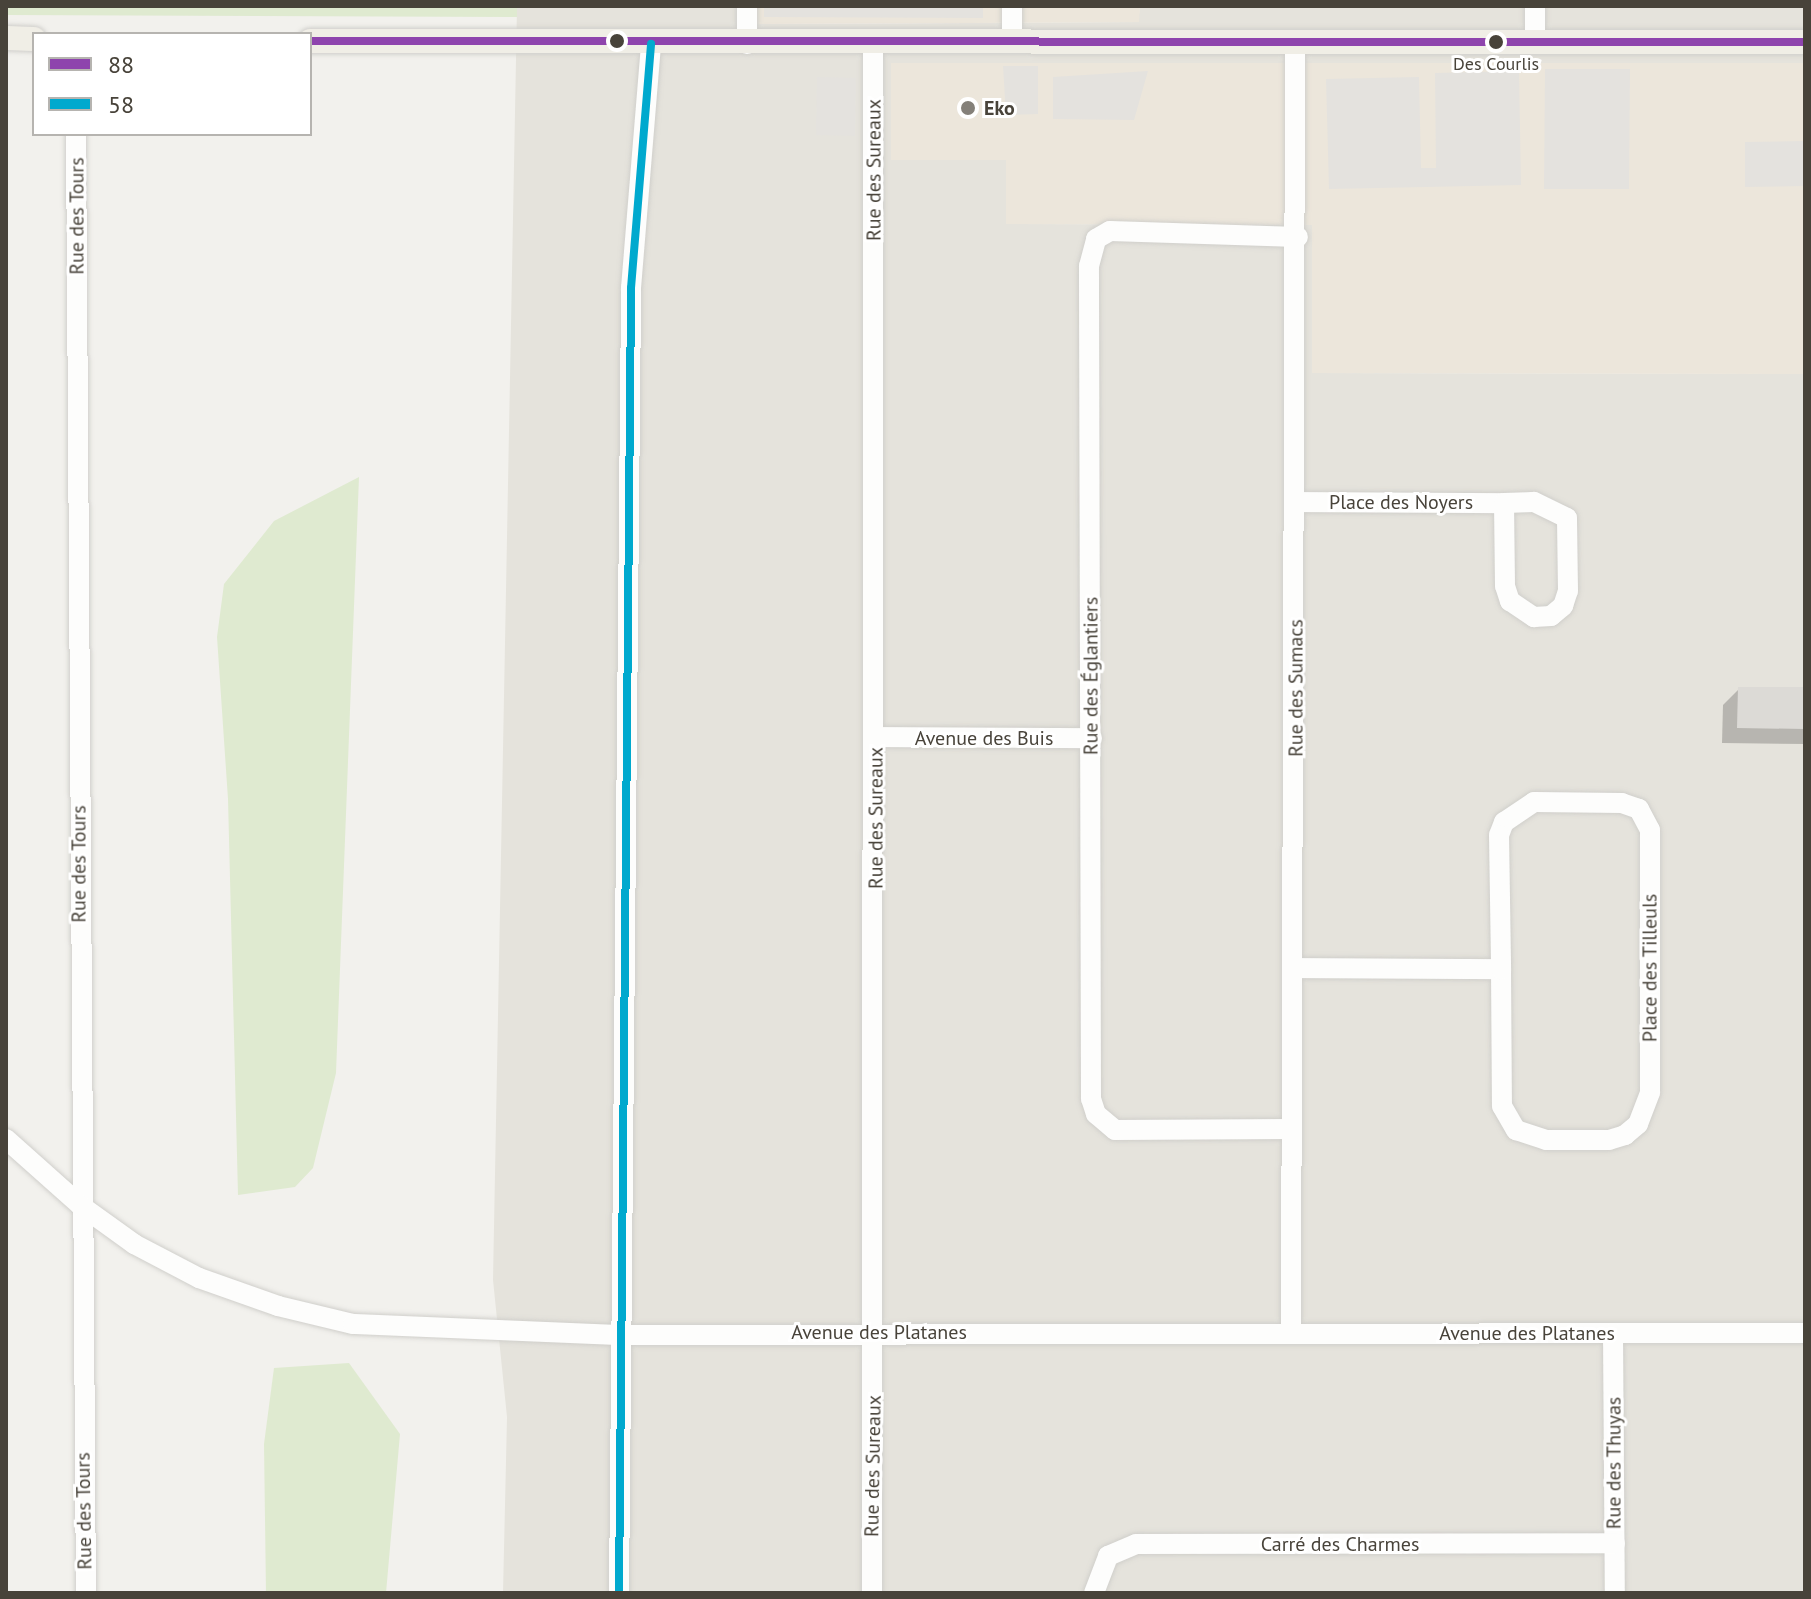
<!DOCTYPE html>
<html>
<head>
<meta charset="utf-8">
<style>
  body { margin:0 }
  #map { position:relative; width:1811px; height:1599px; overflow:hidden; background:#f2f1ed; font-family:"PT Sans",sans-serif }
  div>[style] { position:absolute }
  .residential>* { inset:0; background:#e5e3dc }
  .commercial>* { inset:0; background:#ece6db }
  .green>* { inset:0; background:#dfead0 }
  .parking>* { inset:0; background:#e4e2de }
  .shadow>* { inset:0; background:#0003 }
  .building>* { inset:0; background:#dcdad6 }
  .roads { filter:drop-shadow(0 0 2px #d0cfcb) drop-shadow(0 0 2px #d0cfcb) }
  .minor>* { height:20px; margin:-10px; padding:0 10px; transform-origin:10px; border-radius:10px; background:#fdfdfc }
  .major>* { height:24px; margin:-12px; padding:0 12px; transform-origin:12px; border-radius:12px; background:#f0eee6 }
  .bus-1>* { height:8px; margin:-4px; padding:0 4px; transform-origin:4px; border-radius:4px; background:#8e44ad }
  .bus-2>* { height:8px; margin:-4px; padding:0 4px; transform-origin:4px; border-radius:4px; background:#00a9ce }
  .dots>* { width:22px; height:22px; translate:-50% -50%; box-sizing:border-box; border:4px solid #fff; border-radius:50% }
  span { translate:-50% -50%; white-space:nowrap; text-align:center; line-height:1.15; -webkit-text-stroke:6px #fff; paint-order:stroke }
  .bus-label { font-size:18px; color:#48433a }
  .poi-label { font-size:20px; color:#48433a; font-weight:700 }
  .left { translate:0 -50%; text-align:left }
  .street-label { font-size:20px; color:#48433a }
  .frame { position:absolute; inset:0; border:8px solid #48433a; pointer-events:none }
  .legend { position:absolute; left:32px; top:32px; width:280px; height:104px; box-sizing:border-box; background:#fff; border:2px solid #b6b4b0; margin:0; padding:10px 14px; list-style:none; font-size:24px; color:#48433a }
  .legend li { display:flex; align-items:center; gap:16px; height:40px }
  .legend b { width:40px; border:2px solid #b6b4b0 }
</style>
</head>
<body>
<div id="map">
  <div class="residential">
    <div style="clip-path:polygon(517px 6px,757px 6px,758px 24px,1138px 22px,1140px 6px,1805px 6px,1805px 63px,892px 63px,891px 159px,1006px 160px,1007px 224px,1313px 225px,1313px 373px,1805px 374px,1805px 1593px,503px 1593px,507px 1417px,493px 1280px)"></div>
  </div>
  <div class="commercial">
    <div style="clip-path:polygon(757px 6px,1140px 6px,1139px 22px,757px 24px)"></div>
    <div style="clip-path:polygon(891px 63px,1805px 63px,1805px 374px,1312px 373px,1312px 225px,1006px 224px,1006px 160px,891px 160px)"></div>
  </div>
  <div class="green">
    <div style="clip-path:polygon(6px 6px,517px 6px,517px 17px,6px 15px)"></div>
    <div style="clip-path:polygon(359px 477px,336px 1073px,313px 1168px,295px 1187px,238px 1195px,228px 799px,217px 637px,224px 584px,274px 521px)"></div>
    <div style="clip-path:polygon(349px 1363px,400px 1434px,386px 1593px,266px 1593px,264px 1444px,274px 1368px)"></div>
  </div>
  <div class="parking">
    <div style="clip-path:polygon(764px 6px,983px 6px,983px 18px,764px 17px)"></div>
    <div style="clip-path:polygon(1003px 66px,1038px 66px,1038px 114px,1006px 115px)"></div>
    <div style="clip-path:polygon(1545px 69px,1630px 69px,1629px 189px,1544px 189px)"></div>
    <div style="clip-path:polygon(1148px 71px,1134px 120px,1053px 119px,1053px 77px)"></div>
    <div style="clip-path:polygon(1519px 71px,1521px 185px,1329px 189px,1326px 79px,1419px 77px,1421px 168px,1436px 168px,1435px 73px)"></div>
    <div style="clip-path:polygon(817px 77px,856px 78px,855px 136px,816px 135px)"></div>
    <div style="clip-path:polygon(1805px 141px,1805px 186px,1745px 187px,1745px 142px)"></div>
  </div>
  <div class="shadow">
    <div style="clip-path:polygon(1739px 689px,1805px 689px,1805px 744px,1722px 743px,1723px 705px)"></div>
  </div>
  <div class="building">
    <div style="clip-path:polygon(1738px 687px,1805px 687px,1805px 729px,1737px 728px)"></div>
  </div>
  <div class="roads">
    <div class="minor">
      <div style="left:1535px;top:6px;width:36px;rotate:90deg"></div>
      <div style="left:1012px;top:43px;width:37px;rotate:-90deg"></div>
      <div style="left:747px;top:44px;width:38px;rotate:-90deg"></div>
      <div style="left:76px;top:134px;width:1459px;rotate:89.61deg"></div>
      <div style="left:1298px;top:502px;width:206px;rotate:0.3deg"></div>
      <div style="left:1504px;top:503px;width:83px;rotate:89.3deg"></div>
      <div style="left:1505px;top:586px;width:16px;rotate:72deg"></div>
      <div style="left:1510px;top:601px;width:29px;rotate:34deg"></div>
      <div style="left:1534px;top:617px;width:17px;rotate:-3deg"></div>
      <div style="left:1551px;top:616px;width:16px;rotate:-40deg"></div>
      <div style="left:1563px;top:606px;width:16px;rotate:-72deg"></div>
      <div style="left:1568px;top:591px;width:73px;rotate:-90.8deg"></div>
      <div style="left:1567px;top:518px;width:37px;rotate:-154deg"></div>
      <div style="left:1534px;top:502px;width:30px;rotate:178deg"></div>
      <div style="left:877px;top:737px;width:215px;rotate:0.3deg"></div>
      <div style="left:1294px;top:968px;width:207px;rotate:0.3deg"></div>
      <div style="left:1501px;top:969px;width:137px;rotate:89.6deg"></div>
      <div style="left:1502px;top:1106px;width:28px;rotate:60deg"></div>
      <div style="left:1516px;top:1130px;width:32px;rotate:18deg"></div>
      <div style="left:1546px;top:1140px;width:63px"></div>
      <div style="left:1609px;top:1140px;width:17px;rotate:-17deg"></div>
      <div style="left:1625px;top:1135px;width:17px;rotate:-40deg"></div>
      <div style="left:1638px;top:1124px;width:34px;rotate:-69deg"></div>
      <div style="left:1650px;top:1092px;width:262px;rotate:-90deg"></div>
      <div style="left:1650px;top:830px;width:24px;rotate:-118deg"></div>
      <div style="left:1639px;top:809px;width:18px;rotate:-161deg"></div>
      <div style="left:1622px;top:803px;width:88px;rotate:-179.3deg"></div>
      <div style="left:1534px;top:802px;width:36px;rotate:146deg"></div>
      <div style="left:1504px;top:822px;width:14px;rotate:111deg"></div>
      <div style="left:1499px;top:835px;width:134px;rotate:89.1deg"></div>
      <div style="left:1292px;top:1129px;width:177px;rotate:179.7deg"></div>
      <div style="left:1115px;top:1130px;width:25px;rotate:-140deg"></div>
      <div style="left:1096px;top:1114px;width:16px;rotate:-108deg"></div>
      <div style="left:1091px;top:1099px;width:833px;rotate:-90.14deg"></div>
      <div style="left:1089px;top:266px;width:28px;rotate:-75deg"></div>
      <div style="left:1096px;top:239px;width:16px;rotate:-30deg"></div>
      <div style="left:1110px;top:231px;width:188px;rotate:1.8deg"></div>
      <div style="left:6px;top:1139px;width:99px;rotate:41.7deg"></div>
      <div style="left:80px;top:1205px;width:67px;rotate:35.8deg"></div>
      <div style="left:134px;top:1244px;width:73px;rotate:27.6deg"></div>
      <div style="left:199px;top:1278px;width:84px;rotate:19.5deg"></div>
      <div style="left:278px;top:1306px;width:77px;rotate:13.5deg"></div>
      <div style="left:353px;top:1324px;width:267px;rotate:2.4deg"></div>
      <div style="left:620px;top:1335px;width:1185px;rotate:-0.1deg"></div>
      <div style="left:1291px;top:1333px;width:1290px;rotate:-89.82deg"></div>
      <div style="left:1613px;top:1333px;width:260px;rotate:89.6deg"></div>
      <div style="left:619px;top:1593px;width:1305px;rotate:-89.47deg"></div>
      <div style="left:631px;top:288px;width:245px;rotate:-85.3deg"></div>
      <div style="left:872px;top:1593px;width:1549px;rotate:-89.96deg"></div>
      <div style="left:1094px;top:1593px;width:40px;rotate:-69deg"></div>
      <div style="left:1108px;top:1556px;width:30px;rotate:-23deg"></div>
      <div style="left:1136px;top:1544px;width:479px;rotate:-0.1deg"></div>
    </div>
    <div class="major">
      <div style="left:6px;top:38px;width:28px;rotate:2deg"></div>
      <div style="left:310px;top:41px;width:1495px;rotate:0.04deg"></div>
    </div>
  </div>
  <div class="bus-1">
    <div style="left:310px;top:41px;width:1495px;rotate:0.04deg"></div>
  </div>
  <div class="bus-2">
    <div style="left:619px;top:1593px;width:1305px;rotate:-89.47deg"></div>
    <div style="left:631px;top:288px;width:245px;rotate:-85.3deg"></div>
  </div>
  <div class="dots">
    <div style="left:617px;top:41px;background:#48433a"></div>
    <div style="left:1496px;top:42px;background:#48433a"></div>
    <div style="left:968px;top:108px;background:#848079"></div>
  </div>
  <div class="bus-label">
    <span style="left:1496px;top:64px">Des Courlis</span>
  </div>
  <div class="poi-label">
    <span class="left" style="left:984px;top:108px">Eko</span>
  </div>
  <div class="street-label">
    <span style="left:874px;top:170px;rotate:-90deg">Rue des Sureaux</span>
    <span style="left:77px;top:216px;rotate:-90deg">Rue des Tours</span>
    <span style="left:1401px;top:502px">Place des Noyers</span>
    <span style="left:1091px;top:676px;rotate:-90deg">Rue des Églantiers</span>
    <span style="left:1296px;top:688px;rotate:-90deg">Rue des Sumacs</span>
    <span style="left:984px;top:738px">Avenue des Buis</span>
    <span style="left:876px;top:818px;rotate:-90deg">Rue des Sureaux</span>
    <span style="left:79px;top:864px;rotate:-90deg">Rue des Tours</span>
    <span style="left:1650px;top:968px;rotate:-90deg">Place des Tilleuls</span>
    <span style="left:879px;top:1332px">Avenue des Platanes</span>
    <span style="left:1527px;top:1333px">Avenue des Platanes</span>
    <span style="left:1614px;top:1463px;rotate:-90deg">Rue des Thuyas</span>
    <span style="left:873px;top:1466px;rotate:-89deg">Rue des Sureaux</span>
    <span style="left:84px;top:1511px;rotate:-91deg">Rue des Tours</span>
    <span style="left:1340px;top:1544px">Carré des Charmes</span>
  </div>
  <div class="frame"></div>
  <ul class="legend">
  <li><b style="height:10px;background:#8e44ad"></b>88</li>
  <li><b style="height:10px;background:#00a9ce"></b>58</li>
  </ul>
</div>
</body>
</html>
